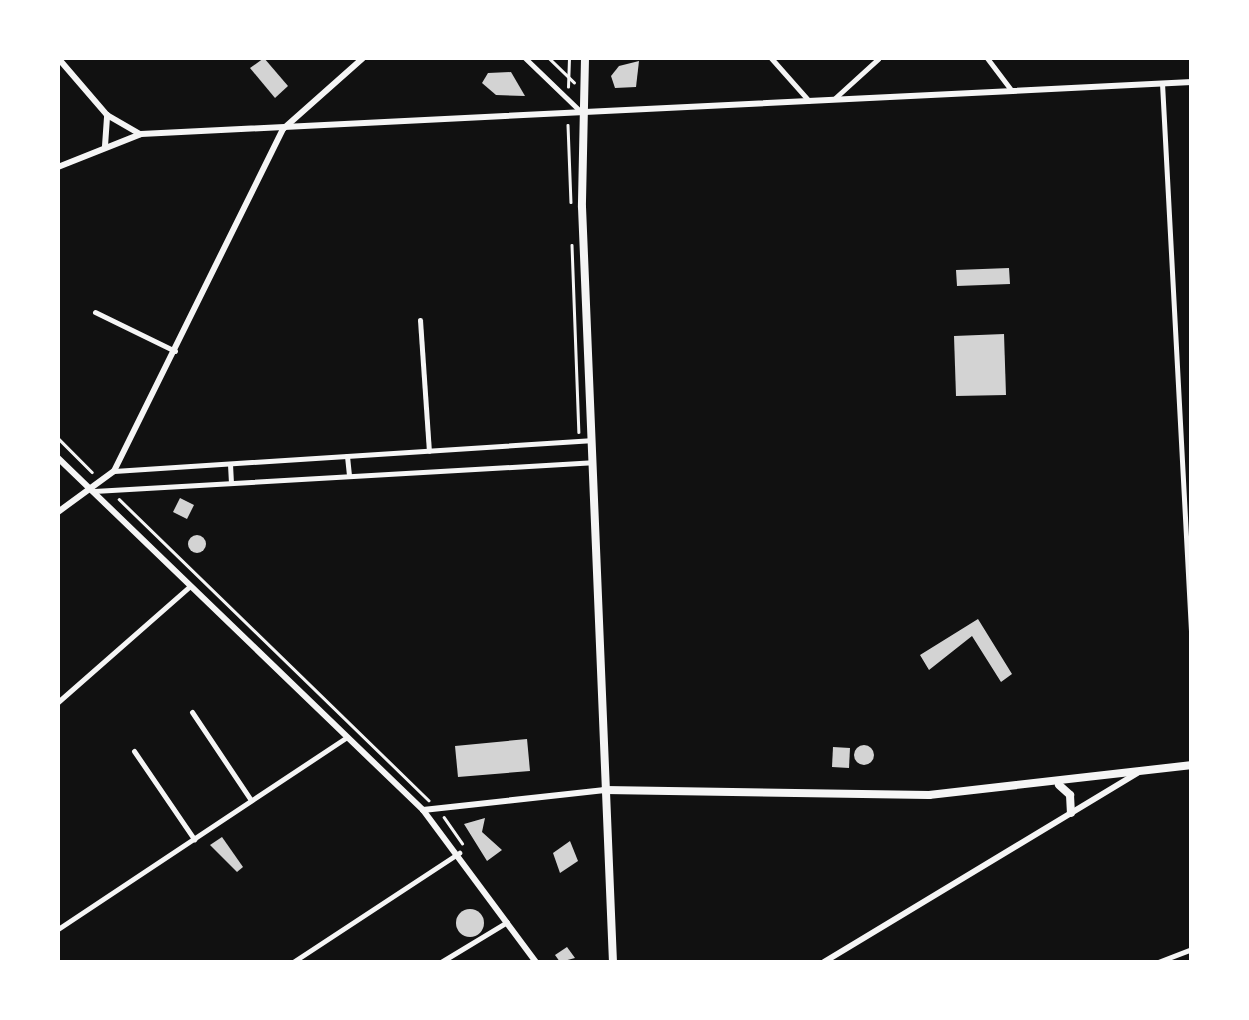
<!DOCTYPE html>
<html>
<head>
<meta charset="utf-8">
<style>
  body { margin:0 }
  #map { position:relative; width:1249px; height:1020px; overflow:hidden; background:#111; font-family:Signika,sans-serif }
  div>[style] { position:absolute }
  .building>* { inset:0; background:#d3d3d3 }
  .round { border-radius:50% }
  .path>* { height:2.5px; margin:-1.25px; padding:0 1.25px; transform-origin:1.25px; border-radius:1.25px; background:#f5f5f5 }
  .minor>* { height:5px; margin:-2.5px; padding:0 2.5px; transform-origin:2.5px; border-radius:2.5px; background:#f5f5f5 }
  .tertiary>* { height:6px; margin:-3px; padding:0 3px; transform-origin:3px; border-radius:3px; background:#f5f5f5 }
  .secondary>* { height:8px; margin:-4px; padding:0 4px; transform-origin:4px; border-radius:4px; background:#f5f5f5 }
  span { translate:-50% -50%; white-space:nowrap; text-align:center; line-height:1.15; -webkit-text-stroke:10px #fff; paint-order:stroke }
  .frame { position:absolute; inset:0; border:60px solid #fff; pointer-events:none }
</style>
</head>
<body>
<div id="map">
  <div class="building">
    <div style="clip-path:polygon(264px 58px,288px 86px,275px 98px,250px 68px)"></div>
    <div style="clip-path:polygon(639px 61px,636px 87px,615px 88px,611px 76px,619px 66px)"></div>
    <div style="clip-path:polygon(511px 72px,525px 96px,496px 95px,482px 83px,488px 73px)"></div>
    <div style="clip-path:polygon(1009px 268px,1010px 284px,957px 286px,956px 270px)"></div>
    <div style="clip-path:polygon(1004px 334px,1006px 395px,956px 396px,954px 336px)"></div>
    <div style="clip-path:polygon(180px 498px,194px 505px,187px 519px,173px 512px)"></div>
    <div class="round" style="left:188px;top:535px;width:18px;height:18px"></div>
    <div style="clip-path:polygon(978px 619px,1012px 674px,1001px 682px,972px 636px,929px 670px,920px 655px)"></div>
    <div style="clip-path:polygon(527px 739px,530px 771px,458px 777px,455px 746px)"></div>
    <div class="round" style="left:854px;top:745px;width:20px;height:20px"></div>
    <div style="clip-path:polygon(833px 747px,850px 748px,849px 768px,832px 767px)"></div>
    <div style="clip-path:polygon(485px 818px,482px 832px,502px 850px,487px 861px,464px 824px)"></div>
    <div style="clip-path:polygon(222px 837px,243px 867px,237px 872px,210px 845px)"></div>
    <div style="clip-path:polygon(570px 841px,578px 861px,560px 873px,553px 853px)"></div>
    <div class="round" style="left:456px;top:909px;width:28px;height:28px"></div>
    <div style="clip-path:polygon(567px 947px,575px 958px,560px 962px,555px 955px)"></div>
  </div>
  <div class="path">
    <div style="left:549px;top:58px;width:35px;rotate:44deg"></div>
    <div style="left:568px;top:87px;width:29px;rotate:-88deg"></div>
    <div style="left:568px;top:125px;width:77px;rotate:87.8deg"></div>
    <div style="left:572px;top:245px;width:187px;rotate:87.9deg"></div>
    <div style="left:58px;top:438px;width:48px;rotate:45deg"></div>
    <div style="left:119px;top:499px;width:432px;rotate:44.2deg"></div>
    <div style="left:444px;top:817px;width:32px;rotate:55deg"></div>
  </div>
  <div class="minor">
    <div style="left:525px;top:58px;width:76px;rotate:43.9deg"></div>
    <div style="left:771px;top:58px;width:57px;rotate:48.5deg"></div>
    <div style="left:987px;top:58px;width:41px;rotate:52.9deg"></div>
    <div style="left:1162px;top:83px;width:567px;rotate:86.97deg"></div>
    <div style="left:835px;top:98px;width:59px;rotate:-42.3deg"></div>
    <div style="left:95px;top:312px;width:89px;rotate:26deg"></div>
    <div style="left:420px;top:320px;width:131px;rotate:86.1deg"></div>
    <div style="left:347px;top:456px;width:20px;rotate:84deg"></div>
    <div style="left:230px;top:464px;width:19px;rotate:87deg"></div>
    <div style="left:114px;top:471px;width:477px;rotate:-3.7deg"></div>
    <div style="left:94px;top:491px;width:499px;rotate:-3.3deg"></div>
    <div style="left:58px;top:702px;width:176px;rotate:-41.3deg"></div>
    <div style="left:192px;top:712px;width:106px;rotate:56.2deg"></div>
    <div style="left:134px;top:751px;width:107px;rotate:55.7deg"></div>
    <div style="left:58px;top:929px;width:347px;rotate:-33.6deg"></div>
    <div style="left:293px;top:962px;width:199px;rotate:-33.3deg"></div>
    <div style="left:441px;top:962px;width:77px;rotate:-31.2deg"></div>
    <div style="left:1158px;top:962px;width:36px;rotate:-21deg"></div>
  </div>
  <div class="tertiary">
    <div style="left:58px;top:58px;width:75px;rotate:49.3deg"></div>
    <div style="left:107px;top:115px;width:38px;rotate:30deg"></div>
    <div style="left:105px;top:146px;width:31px;rotate:-86deg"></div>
    <div style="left:58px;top:167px;width:89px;rotate:-21.7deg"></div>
    <div style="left:141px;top:134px;width:1052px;rotate:-2.83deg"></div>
    <div style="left:58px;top:458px;width:507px;rotate:43.96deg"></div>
    <div style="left:423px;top:810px;width:189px;rotate:53.4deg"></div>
    <div style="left:58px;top:512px;width:69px;rotate:-36.2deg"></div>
    <div style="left:114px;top:471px;width:381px;rotate:-63.7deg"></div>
    <div style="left:283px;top:129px;width:107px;rotate:-41.6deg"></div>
    <div style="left:423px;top:810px;width:183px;rotate:-6.3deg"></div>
    <div style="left:824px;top:962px;width:366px;rotate:-31.1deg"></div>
  </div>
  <div class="secondary">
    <div style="left:585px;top:58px;width:149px;rotate:91.2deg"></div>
    <div style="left:582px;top:207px;width:756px;rotate:87.65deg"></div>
    <div style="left:1059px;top:785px;width:15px;rotate:42deg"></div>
    <div style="left:1070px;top:795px;width:18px;rotate:87deg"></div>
    <div style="left:605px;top:790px;width:324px;rotate:0.9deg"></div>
    <div style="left:929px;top:795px;width:265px;rotate:-6.5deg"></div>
  </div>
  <div class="frame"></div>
</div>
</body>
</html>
